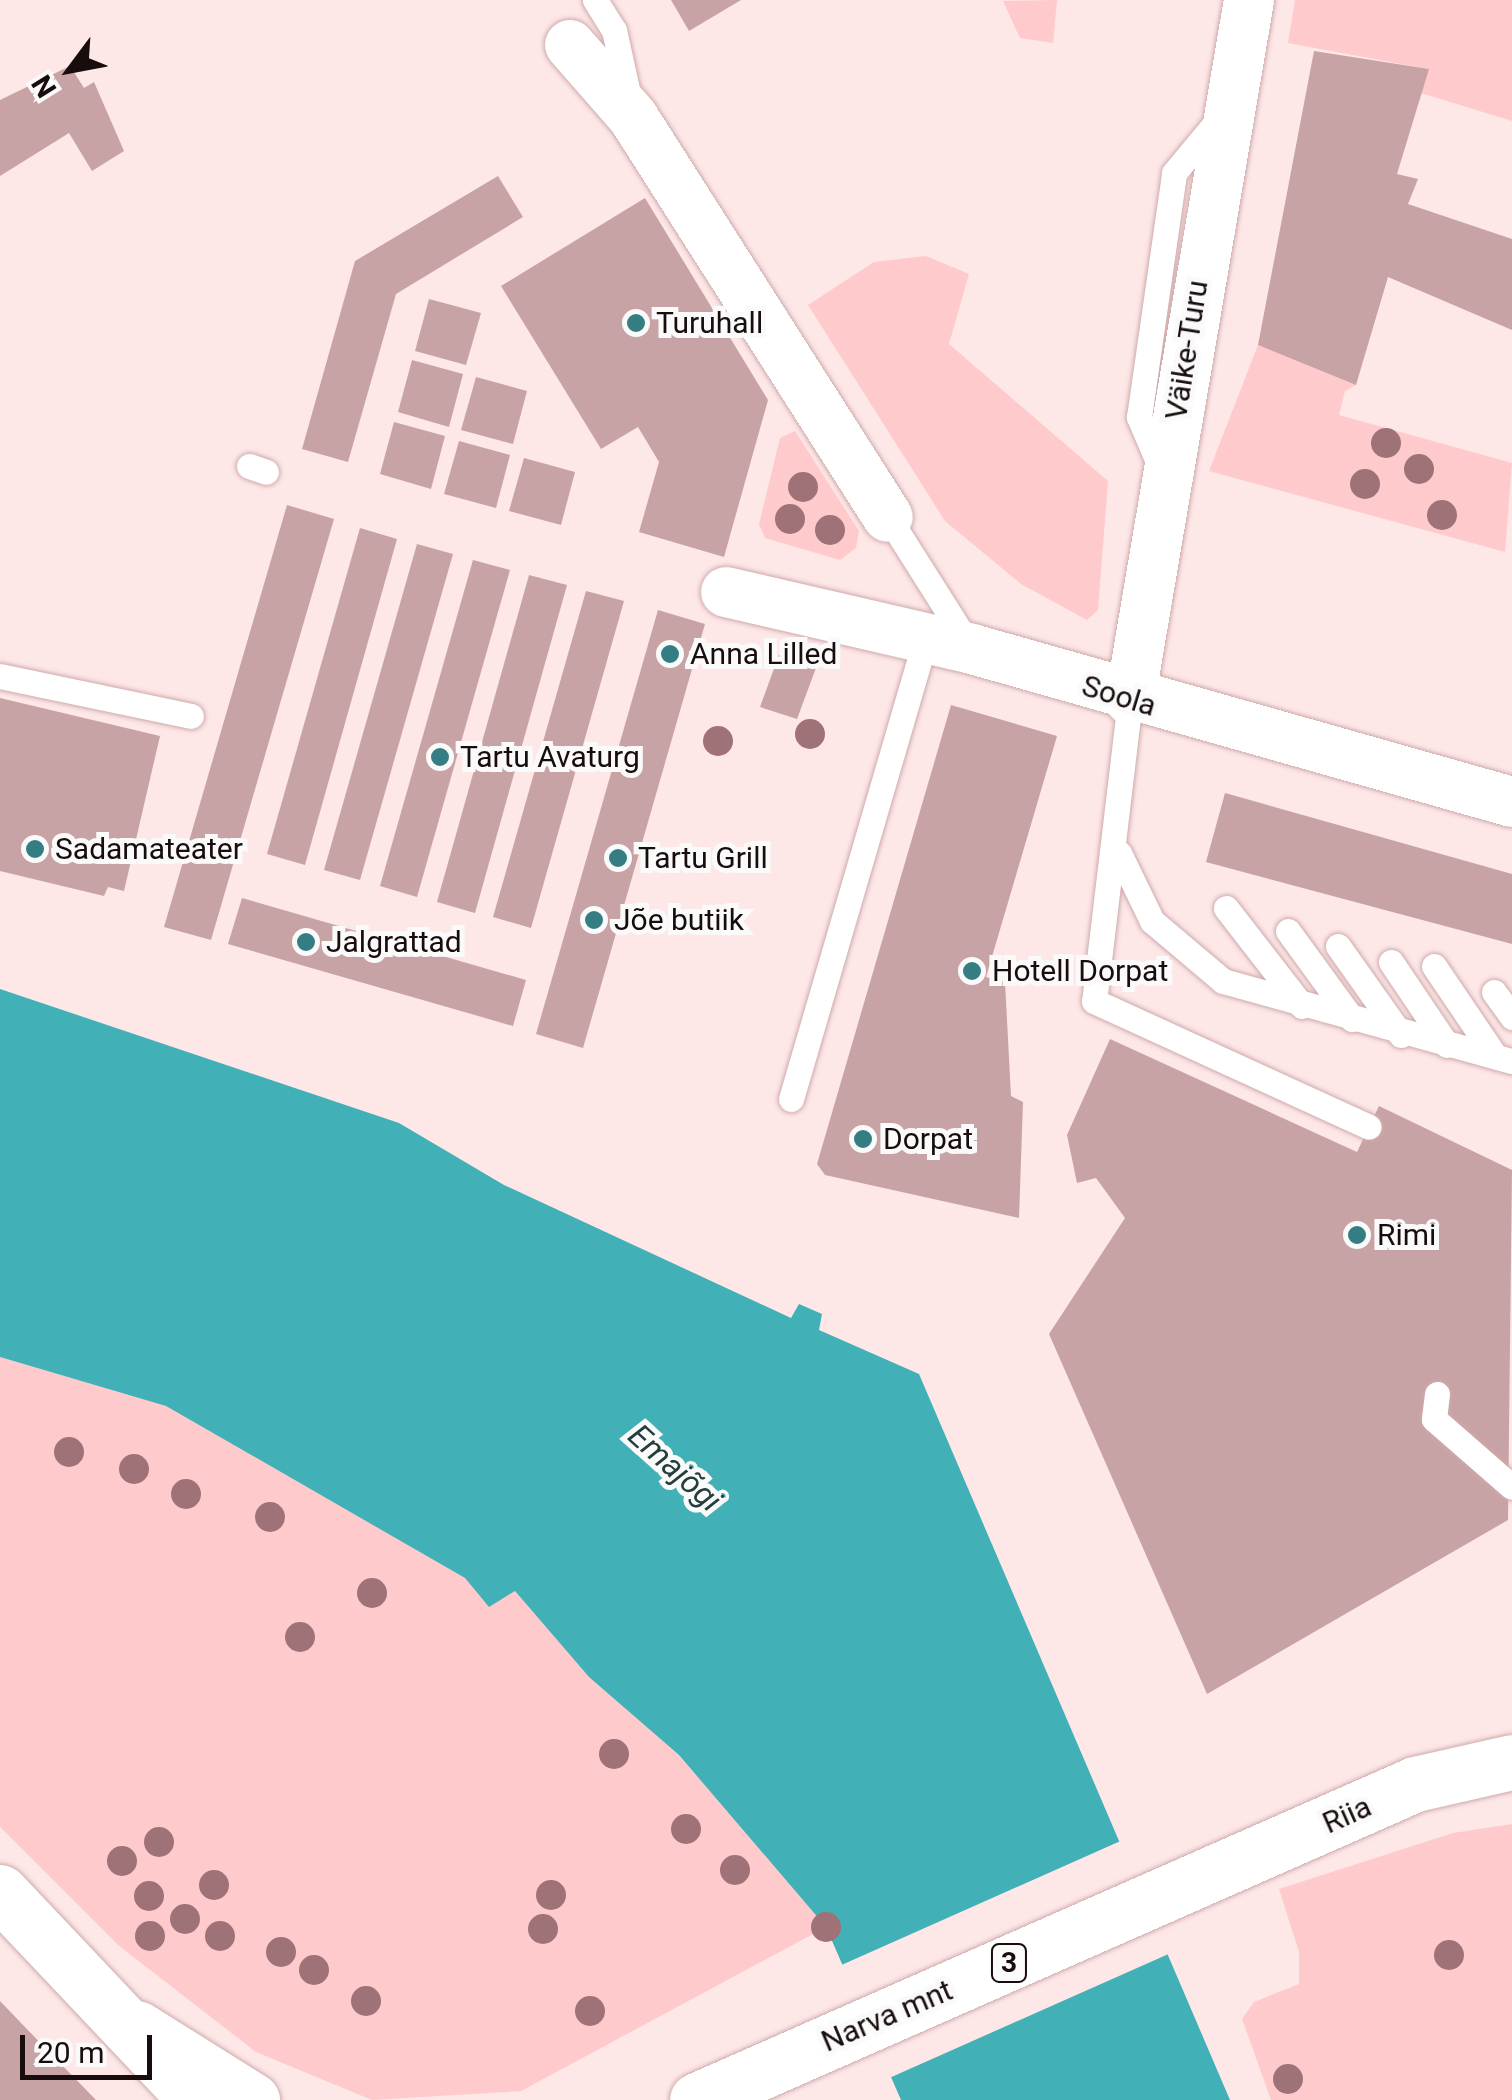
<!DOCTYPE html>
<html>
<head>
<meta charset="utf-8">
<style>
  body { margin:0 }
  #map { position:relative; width:1512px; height:2100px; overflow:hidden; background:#fee7e7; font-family:Roboto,sans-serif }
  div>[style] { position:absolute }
  .green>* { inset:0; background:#ffcacc }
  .water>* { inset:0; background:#41b0b7 }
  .pier>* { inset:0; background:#fee7e7 }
  .building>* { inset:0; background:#c8a3a5 }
  .roads { filter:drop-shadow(0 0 2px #ceaaab) drop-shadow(0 0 2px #ceaaab) }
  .service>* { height:25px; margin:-12.5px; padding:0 12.5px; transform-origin:12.5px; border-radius:12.5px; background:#fff }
  .minor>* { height:50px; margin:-25px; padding:0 25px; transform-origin:25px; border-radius:25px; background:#fff }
  .tertiary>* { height:55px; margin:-27.5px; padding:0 27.5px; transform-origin:27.5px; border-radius:27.5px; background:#fff }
  .trunk>* { height:55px; margin:-27.5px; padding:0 27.5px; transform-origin:27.5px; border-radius:27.5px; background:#fff }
  .trees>* { width:30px; height:30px; margin:-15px; border-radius:50%; background:#9f7278 }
  .dots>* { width:28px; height:28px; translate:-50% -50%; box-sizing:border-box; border:5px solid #fafafa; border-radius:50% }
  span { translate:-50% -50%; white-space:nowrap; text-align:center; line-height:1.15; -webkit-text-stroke:10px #fafafa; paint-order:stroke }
  .shield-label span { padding:2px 8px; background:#fafafa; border:2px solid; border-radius:8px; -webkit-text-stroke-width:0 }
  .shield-label { font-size:28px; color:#180c0c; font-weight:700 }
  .poi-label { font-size:30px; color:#180c0c }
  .left { translate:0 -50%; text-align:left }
  .street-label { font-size:30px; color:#180c0c }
  .water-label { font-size:32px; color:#243d3e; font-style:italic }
  .north { position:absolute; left:20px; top:20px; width:100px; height:100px; -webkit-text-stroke:8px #fafafa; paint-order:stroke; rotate:238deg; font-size:28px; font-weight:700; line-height:40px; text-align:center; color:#180c0c }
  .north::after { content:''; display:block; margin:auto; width:35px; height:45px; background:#180c0c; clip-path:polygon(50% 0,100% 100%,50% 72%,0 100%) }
  .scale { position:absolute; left:20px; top:2035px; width:132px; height:45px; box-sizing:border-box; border:5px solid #180c0c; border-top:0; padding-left:12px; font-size:30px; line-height:35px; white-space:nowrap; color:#180c0c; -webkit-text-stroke:8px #fafafa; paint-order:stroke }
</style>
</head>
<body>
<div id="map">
  <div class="green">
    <div style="clip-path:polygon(1057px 0,1053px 43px,1020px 38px,1003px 1px)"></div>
    <div style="clip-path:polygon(1295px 0,1512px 0,1512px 121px,1421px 93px,1428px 69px,1288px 43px)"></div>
    <div style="clip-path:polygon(926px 256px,969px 274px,949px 344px,1108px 481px,1098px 610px,1087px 620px,1021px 584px,945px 521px,808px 305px,874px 262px)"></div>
    <div style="clip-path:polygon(1258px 345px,1356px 385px,1345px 391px,1339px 415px,1512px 463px,1505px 552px,1209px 471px)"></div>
    <div style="clip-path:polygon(795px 431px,859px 531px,856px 548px,840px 560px,765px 538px,759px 524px,780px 438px)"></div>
    <div style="clip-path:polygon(0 1357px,166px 1406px,465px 1578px,489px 1606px,515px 1591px,589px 1677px,679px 1755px,826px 1927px,521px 2091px,372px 2100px,256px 2052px,118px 1945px,0 1827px)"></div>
    <div style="clip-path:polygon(1512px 1824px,1512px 2100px,1271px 2100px,1242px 2019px,1254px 2002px,1299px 1984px,1299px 1952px,1279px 1889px,1453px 1833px)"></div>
  </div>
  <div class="water">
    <div style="clip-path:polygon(0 989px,399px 1123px,504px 1185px,791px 1318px,799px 1304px,822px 1314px,819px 1330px,919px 1374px,1230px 2100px,901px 2100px,826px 1927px,679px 1755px,589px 1677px,515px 1591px,489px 1607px,465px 1578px,166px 1406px,0 1357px)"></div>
  </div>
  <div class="pier">
    <div style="clip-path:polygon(1125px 1839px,1173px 1952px,887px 2079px,837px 1967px)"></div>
  </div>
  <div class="building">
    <div style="clip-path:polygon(671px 0,741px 0,689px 31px)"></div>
    <div style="clip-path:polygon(1314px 51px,1429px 69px,1397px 174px,1418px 179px,1408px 204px,1512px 239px,1512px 330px,1388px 277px,1356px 385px,1258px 345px)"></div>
    <div style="clip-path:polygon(70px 66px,84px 88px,94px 82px,124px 151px,92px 171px,69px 133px,0 176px,0 100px)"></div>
    <div style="clip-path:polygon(498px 176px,523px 217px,396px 294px,348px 462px,302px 449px,355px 261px)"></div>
    <div style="clip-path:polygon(645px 198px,768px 400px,724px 557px,639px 532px,659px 462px,638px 427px,601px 449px,501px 286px)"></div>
    <div style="clip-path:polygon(429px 299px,481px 313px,466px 365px,415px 351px)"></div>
    <div style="clip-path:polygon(412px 360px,463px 374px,449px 427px,398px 412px)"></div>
    <div style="clip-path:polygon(476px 377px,527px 391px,513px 444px,461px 430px)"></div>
    <div style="clip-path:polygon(394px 422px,445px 436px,431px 489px,380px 474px)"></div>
    <div style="clip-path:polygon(459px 441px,510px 455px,496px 508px,444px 494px)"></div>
    <div style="clip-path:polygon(524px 458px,575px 472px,561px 525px,509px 511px)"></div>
    <div style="clip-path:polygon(287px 505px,334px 519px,211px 940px,164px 927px)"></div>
    <div style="clip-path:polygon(360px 528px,397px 539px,305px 865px,267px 854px)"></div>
    <div style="clip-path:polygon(417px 544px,453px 554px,360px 880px,324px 870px)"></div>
    <div style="clip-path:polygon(473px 560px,510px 570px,417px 897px,380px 886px)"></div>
    <div style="clip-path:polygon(529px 575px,567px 585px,475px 913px,437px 902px)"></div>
    <div style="clip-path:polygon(586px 591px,624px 601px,531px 928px,493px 917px)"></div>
    <div style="clip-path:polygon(658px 610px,705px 624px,583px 1048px,536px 1034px)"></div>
    <div style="clip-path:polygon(779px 655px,816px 668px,797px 719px,760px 707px)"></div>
    <div style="clip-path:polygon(0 698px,160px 736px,124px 891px,108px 887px,104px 896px,0 871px)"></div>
    <div style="clip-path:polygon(951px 705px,1057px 736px,986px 977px,1005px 982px,1011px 1096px,1023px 1102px,1019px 1218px,825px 1175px,817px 1164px)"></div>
    <div style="clip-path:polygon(1225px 793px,1512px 874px,1512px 944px,1206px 862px)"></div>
    <div style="clip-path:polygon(242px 898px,526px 980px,513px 1026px,228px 944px)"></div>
    <div style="clip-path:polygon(1110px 1039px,1357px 1152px,1379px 1106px,1512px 1170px,1508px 1520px,1207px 1694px,1049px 1334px,1125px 1218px,1096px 1178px,1077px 1183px,1067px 1135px)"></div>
    <div style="clip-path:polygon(0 2001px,23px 2025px,96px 2100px,0 2100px)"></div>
  </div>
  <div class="roads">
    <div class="service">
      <div style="left:595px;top:0;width:36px;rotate:58deg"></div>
      <div style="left:614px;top:30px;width:70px;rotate:77.6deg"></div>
      <div style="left:249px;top:466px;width:18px;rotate:19deg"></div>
      <div style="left:1162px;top:471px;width:59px;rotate:-113.1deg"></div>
      <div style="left:1139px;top:417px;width:246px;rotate:-81.8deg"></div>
      <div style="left:1174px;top:173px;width:70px;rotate:-50.2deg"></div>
      <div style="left:888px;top:517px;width:151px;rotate:57.7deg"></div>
      <div style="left:0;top:676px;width:195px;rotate:11.8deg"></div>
      <div style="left:1130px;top:700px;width:303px;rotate:96.8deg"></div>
      <div style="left:1094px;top:1001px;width:302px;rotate:24.6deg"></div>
      <div style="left:1119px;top:853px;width:76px;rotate:64.1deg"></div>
      <div style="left:1152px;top:921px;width:93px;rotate:40.2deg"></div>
      <div style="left:1223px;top:981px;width:300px;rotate:15.5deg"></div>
      <div style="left:1226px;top:908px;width:124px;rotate:52.2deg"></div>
      <div style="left:1288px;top:931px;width:109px;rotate:54deg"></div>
      <div style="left:1338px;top:946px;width:109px;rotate:54.7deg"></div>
      <div style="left:1391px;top:962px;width:100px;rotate:56deg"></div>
      <div style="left:1434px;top:966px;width:109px;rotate:55.9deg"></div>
      <div style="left:1494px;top:992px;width:31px;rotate:54deg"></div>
      <div style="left:791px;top:1099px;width:480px;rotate:-73.7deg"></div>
      <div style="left:1437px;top:1394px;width:25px;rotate:97deg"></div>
      <div style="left:1434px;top:1419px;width:103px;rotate:41.1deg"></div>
    </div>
    <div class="minor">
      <div style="left:570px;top:45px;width:96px;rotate:48.8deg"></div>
      <div style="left:633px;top:117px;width:474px;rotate:57.5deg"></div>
      <div style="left:726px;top:592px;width:253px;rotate:13deg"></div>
      <div style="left:972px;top:649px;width:561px;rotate:15.82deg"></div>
      <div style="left:1130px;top:700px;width:710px;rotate:-80.35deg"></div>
    </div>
    <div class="tertiary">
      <div style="left:0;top:1892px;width:286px;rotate:46.6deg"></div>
    </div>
    <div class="trunk">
      <div style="left:137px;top:2028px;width:136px;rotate:32.1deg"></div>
      <div style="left:697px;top:2100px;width:784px;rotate:-23.75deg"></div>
      <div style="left:1415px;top:1784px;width:99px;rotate:-12.8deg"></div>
    </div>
  </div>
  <div class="trees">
    <div style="left:1386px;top:443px"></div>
    <div style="left:1419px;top:469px"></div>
    <div style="left:1365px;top:484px"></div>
    <div style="left:803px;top:487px"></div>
    <div style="left:1442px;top:515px"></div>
    <div style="left:790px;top:519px"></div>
    <div style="left:830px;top:530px"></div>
    <div style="left:810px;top:734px"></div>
    <div style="left:718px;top:741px"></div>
    <div style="left:69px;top:1452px"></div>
    <div style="left:134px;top:1469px"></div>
    <div style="left:186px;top:1494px"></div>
    <div style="left:270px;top:1517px"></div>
    <div style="left:372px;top:1593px"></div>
    <div style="left:300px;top:1637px"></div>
    <div style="left:614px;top:1754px"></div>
    <div style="left:686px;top:1829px"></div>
    <div style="left:159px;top:1842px"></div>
    <div style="left:122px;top:1861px"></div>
    <div style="left:735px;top:1870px"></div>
    <div style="left:214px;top:1885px"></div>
    <div style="left:551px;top:1895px"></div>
    <div style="left:149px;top:1896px"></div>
    <div style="left:185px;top:1919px"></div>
    <div style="left:826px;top:1927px"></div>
    <div style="left:543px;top:1929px"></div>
    <div style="left:150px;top:1936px"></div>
    <div style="left:220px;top:1936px"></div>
    <div style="left:281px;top:1952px"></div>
    <div style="left:1449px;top:1955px"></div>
    <div style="left:314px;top:1970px"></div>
    <div style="left:366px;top:2001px"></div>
    <div style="left:590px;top:2011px"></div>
    <div style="left:1288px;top:2079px"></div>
  </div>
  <div class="dots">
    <div style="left:636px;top:323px;background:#347d82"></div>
    <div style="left:670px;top:654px;background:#347d82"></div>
    <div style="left:440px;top:757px;background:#347d82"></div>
    <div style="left:35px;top:849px;background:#347d82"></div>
    <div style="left:618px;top:858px;background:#347d82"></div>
    <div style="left:594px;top:920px;background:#347d82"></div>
    <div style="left:306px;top:942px;background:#347d82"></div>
    <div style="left:972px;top:971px;background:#347d82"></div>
    <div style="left:863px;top:1139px;background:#347d82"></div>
    <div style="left:1357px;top:1235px;background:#347d82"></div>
  </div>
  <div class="shield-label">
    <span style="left:1009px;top:1963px">3</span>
  </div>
  <div class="poi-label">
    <span class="left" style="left:656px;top:323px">Turuhall</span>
    <span class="left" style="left:690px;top:654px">Anna Lilled</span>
    <span class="left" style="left:460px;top:757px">Tartu Avaturg</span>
    <span class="left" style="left:55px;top:849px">Sadamateater</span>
    <span class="left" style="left:638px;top:858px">Tartu Grill</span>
    <span class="left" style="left:614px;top:920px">Jõe butiik</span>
    <span class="left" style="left:326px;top:942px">Jalgrattad</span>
    <span class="left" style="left:992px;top:971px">Hotell Dorpat</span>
    <span class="left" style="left:883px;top:1139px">Dorpat</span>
    <span class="left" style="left:1377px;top:1235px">Rimi</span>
  </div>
  <div class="street-label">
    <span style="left:1187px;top:350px;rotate:-81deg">Väike-Turu</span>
    <span style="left:1119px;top:696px;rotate:17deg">Soola</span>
    <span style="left:1347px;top:1815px;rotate:-24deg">Riia</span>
    <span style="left:887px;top:2016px;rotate:-23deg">Narva mnt</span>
  </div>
  <div class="water-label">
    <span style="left:675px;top:1468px;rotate:42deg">Emajõgi</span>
  </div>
  <div class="north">N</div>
  <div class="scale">20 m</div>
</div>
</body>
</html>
